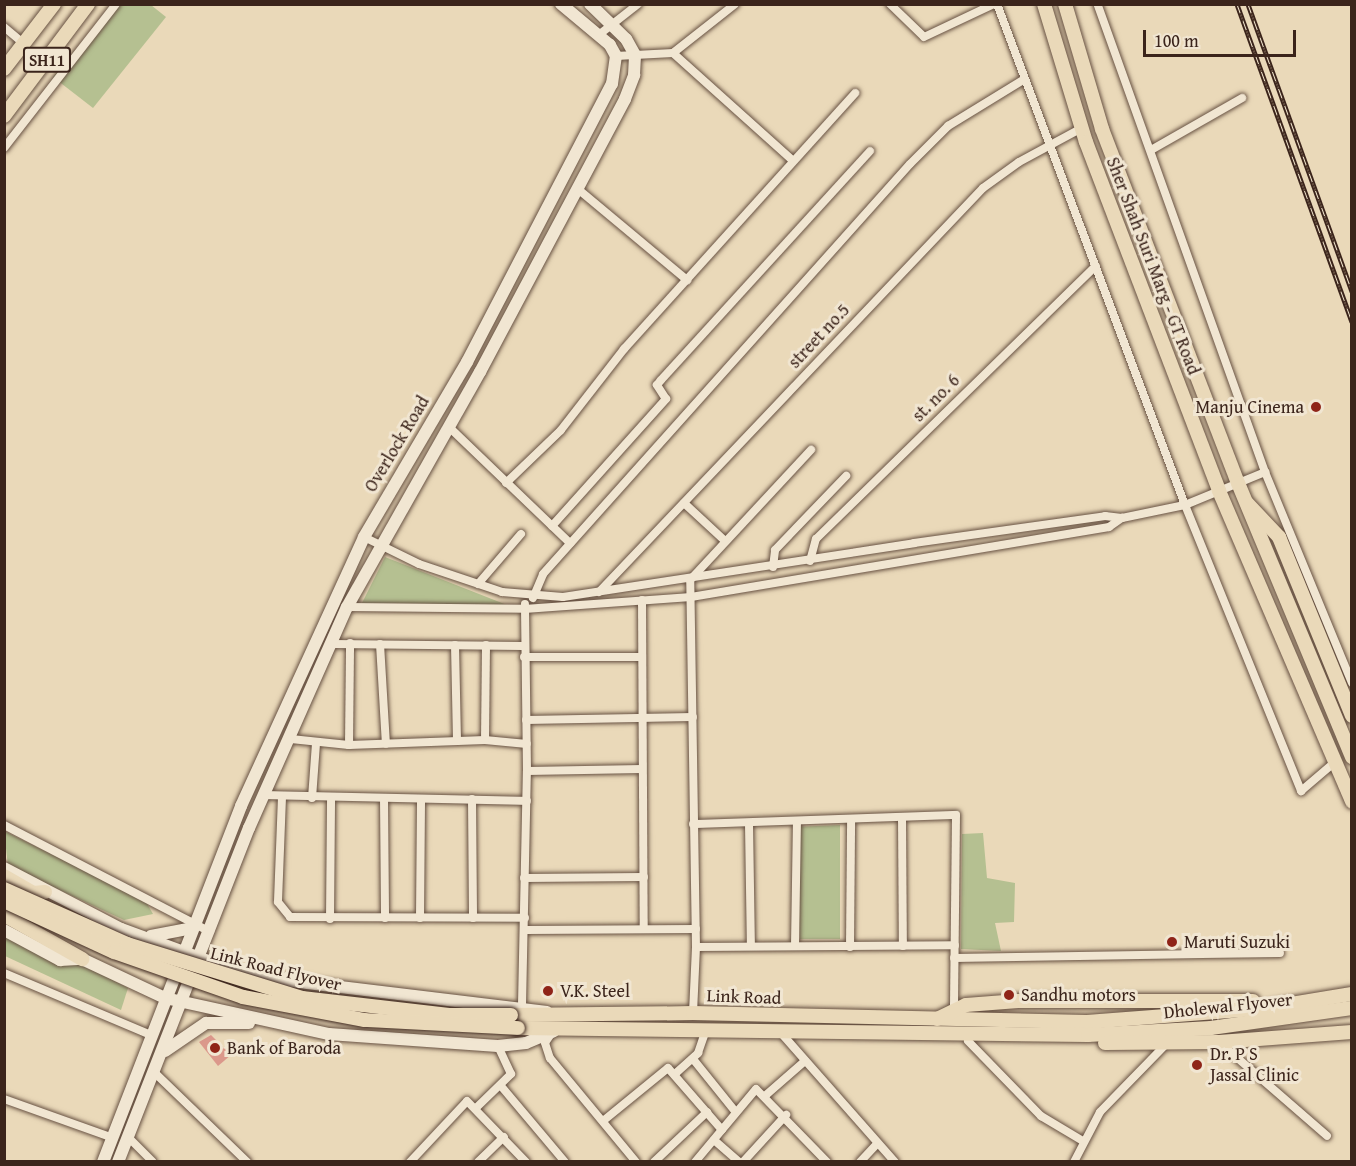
<!DOCTYPE html>
<html>
<head>
<meta charset="utf-8">
<style>
  body { margin:0 }
  #map { position:relative; width:1356px; height:1166px; overflow:hidden; background:#ead9b9; font-family:"Gentium Book Plus",serif }
  div>[style] { position:absolute }
  .green>* { inset:0; background:#b5c091 }
  .building>* { inset:0; background:#db988b }
  .roads { filter:drop-shadow(0 0 2px #675142) drop-shadow(0 0 2px #675142) }
  .street>* { height:8px; margin:-4px; padding:0 4px; transform-origin:4px; border-radius:4px; background:#f1e6d2 }
  .secondary>* { height:12px; margin:-6px; padding:0 6px; transform-origin:6px; border-radius:6px; background:#f1e6d2 }
  .primary>* { height:14px; margin:-7px; padding:0 7px; transform-origin:7px; border-radius:7px; background:#ead9b9 }
  .rail>* { height:5px; margin-top:-2.5px; transform-origin:0; background:repeating-linear-gradient(90deg,#f1e6d2 0 9px,#3b241b 0 18px); box-sizing:border-box; border-block:2px solid #3b241b }
  .bridges { filter:drop-shadow(0 0 2px #3b241b) drop-shadow(0 0 2px #3b241b) }
  .primary-bridge>* { height:14px; margin:-7px; padding:0 7px; transform-origin:7px; border-radius:7px; background:#ead9b9 }
  .dots>* { width:16px; height:16px; translate:-50% -50%; box-sizing:border-box; border:3px solid #f1e6d2; border-radius:50% }
  span { translate:-50% -50%; white-space:nowrap; text-align:center; line-height:1.15; -webkit-text-stroke:6px #f1e6d2; paint-order:stroke }
  .shield-label span { padding:2px 4px; background:#f1e6d2; border:2px solid; border-radius:4px; -webkit-text-stroke-width:0 }
  .shield-label { font-size:16px; color:#3b241b; font-weight:700 }
  .street-label { font-size:18px; color:#3b241b }
  .poi-label { font-size:18px; color:#3b241b }
  .right { translate:-100% -50%; text-align:right }
  .left { translate:0 -50%; text-align:left }
  .frame { position:absolute; inset:0; border:6px solid #3b241b; pointer-events:none }
  .scale { position:absolute; left:1143px; top:30px; width:153px; height:27px; box-sizing:border-box; border:3px solid #3b241b; border-top:0; padding-left:8px; font-size:18px; line-height:21px; white-space:nowrap; color:#3b241b; -webkit-text-stroke:4px #f1e6d2; paint-order:stroke }
</style>
</head>
<body>
<div id="map">
  <div class="green">
    <div style="clip-path:polygon(112px 5px,151px 5px,166px 17px,93px 108px,53px 77px)"></div>
    <div style="clip-path:polygon(385px 557px,507px 605px,362px 603px)"></div>
    <div style="clip-path:polygon(840px 825px,840px 939px,800px 939px,793px 827px)"></div>
    <div style="clip-path:polygon(4px 831px,145px 900px,153px 914px,124px 920px,8px 866px)"></div>
    <div style="clip-path:polygon(983px 833px,987px 878px,1015px 883px,1014px 922px,995px 923px,1001px 951px,961px 949px,962px 834px)"></div>
    <div style="clip-path:polygon(5px 923px,128px 988px,121px 1010px,5px 956px)"></div>
  </div>
  <div class="building">
    <div style="clip-path:polygon(211px 1035px,231px 1055px,218px 1066px,199px 1042px)"></div>
  </div>
  <div class="roads">
    <div class="street">
      <div style="left:890px;top:4px;width:47px;rotate:44.1deg"></div>
      <div style="left:924px;top:37px;width:77px;rotate:-25.2deg"></div>
      <div style="left:997px;top:4px;width:535px;rotate:69.43deg"></div>
      <div style="left:1185px;top:505px;width:309px;rotate:67.9deg"></div>
      <div style="left:1301px;top:791px;width:45px;rotate:-40.5deg"></div>
      <div style="left:4px;top:27px;width:26px;rotate:40deg"></div>
      <div style="left:600px;top:34px;width:48px;rotate:-38.3deg"></div>
      <div style="left:673px;top:53px;width:159px;rotate:41.9deg"></div>
      <div style="left:616px;top:56px;width:57px;rotate:-3deg"></div>
      <div style="left:673px;top:53px;width:79px;rotate:-38.3deg"></div>
      <div style="left:4px;top:148px;width:182px;rotate:-52.1deg"></div>
      <div style="left:1151px;top:150px;width:105px;rotate:-29.7deg"></div>
      <div style="left:579px;top:190px;width:141px;rotate:39.8deg"></div>
      <div style="left:449px;top:427px;width:168px;rotate:43.8deg"></div>
      <div style="left:1265px;top:472px;width:228px;rotate:67.6deg"></div>
      <div style="left:506px;top:483px;width:76px;rotate:-43.9deg"></div>
      <div style="left:561px;top:430px;width:103px;rotate:-52.1deg"></div>
      <div style="left:624px;top:349px;width:345px;rotate:-47.9deg"></div>
      <div style="left:684px;top:503px;width:54px;rotate:42.8deg"></div>
      <div style="left:552px;top:526px;width:171px;rotate:-48.1deg"></div>
      <div style="left:666px;top:399px;width:17px;rotate:-123deg"></div>
      <div style="left:657px;top:385px;width:6px;rotate:-51deg"></div>
      <div style="left:661px;top:380px;width:310px;rotate:-47.6deg"></div>
      <div style="left:364px;top:537px;width:61px;rotate:26.1deg"></div>
      <div style="left:419px;top:564px;width:88px;rotate:18.6deg"></div>
      <div style="left:502px;top:592px;width:61px;rotate:4.7deg"></div>
      <div style="left:563px;top:597px;width:355px;rotate:-8.7deg"></div>
      <div style="left:914px;top:543px;width:193px;rotate:-8deg"></div>
      <div style="left:1105px;top:516px;width:17px;rotate:7deg"></div>
      <div style="left:1122px;top:518px;width:64px;rotate:-11.7deg"></div>
      <div style="left:1185px;top:505px;width:87px;rotate:-22.4deg"></div>
      <div style="left:1265px;top:472px;width:497px;rotate:-109.7deg"></div>
      <div style="left:810px;top:561px;width:23px;rotate:-75deg"></div>
      <div style="left:816px;top:539px;width:391px;rotate:-44.3deg"></div>
      <div style="left:773px;top:567px;width:17px;rotate:-83deg"></div>
      <div style="left:775px;top:550px;width:103px;rotate:-46.2deg"></div>
      <div style="left:478px;top:584px;width:66px;rotate:-49.3deg"></div>
      <div style="left:599px;top:592px;width:557px;rotate:-46.45deg"></div>
      <div style="left:983px;top:188px;width:44px;rotate:-35.8deg"></div>
      <div style="left:1019px;top:162px;width:72px;rotate:-28.4deg"></div>
      <div style="left:533px;top:598px;width:26px;rotate:-67deg"></div>
      <div style="left:543px;top:574px;width:550px;rotate:-48.17deg"></div>
      <div style="left:910px;top:164px;width:54px;rotate:-45deg"></div>
      <div style="left:948px;top:126px;width:88px;rotate:-31.5deg"></div>
      <div style="left:642px;top:600px;width:328px;rotate:89.7deg"></div>
      <div style="left:347px;top:607px;width:178px;rotate:0.6deg"></div>
      <div style="left:525px;top:609px;width:166px;rotate:-4.1deg"></div>
      <div style="left:691px;top:597px;width:424px;rotate:-9.5deg"></div>
      <div style="left:1109px;top:527px;width:16px;rotate:-35deg"></div>
      <div style="left:333px;top:644px;width:190px;rotate:0.6deg"></div>
      <div style="left:380px;top:644px;width:100px;rotate:86.6deg"></div>
      <div style="left:455px;top:645px;width:96px;rotate:88.8deg"></div>
      <div style="left:524px;top:657px;width:118px"></div>
      <div style="left:526px;top:720px;width:167px;rotate:-1deg"></div>
      <div style="left:291px;top:739px;width:58px;rotate:5.9deg"></div>
      <div style="left:349px;top:745px;width:136px;rotate:-2.1deg"></div>
      <div style="left:485px;top:740px;width:42px;rotate:5.4deg"></div>
      <div style="left:485px;top:740px;width:95px;rotate:-89.4deg"></div>
      <div style="left:349px;top:745px;width:102px;rotate:-89.4deg"></div>
      <div style="left:527px;top:771px;width:115px;rotate:-1deg"></div>
      <div style="left:267px;top:795px;width:260px;rotate:1.3deg"></div>
      <div style="left:282px;top:797px;width:105px;rotate:92.2deg"></div>
      <div style="left:278px;top:902px;width:19px;rotate:51deg"></div>
      <div style="left:290px;top:917px;width:235px;rotate:0.2deg"></div>
      <div style="left:312px;top:798px;width:55px;rotate:-85.8deg"></div>
      <div style="left:384px;top:798px;width:120px;rotate:89.5deg"></div>
      <div style="left:472px;top:799px;width:119px;rotate:89.5deg"></div>
      <div style="left:902px;top:817px;width:129px;rotate:89.6deg"></div>
      <div style="left:693px;top:824px;width:263px;rotate:-2deg"></div>
      <div style="left:956px;top:815px;width:196px;rotate:90.6deg"></div>
      <div style="left:749px;top:824px;width:122px;rotate:89.1deg"></div>
      <div style="left:4px;top:825px;width:232px;rotate:27.4deg"></div>
      <div style="left:524px;top:878px;width:120px;rotate:-0.5deg"></div>
      <div style="left:420px;top:918px;width:119px;rotate:-89.5deg"></div>
      <div style="left:330px;top:919px;width:120px;rotate:-89.5deg"></div>
      <div style="left:525px;top:930px;width:171px;rotate:-0.3deg"></div>
      <div style="left:795px;top:946px;width:123px;rotate:-89.1deg"></div>
      <div style="left:696px;top:947px;width:259px;rotate:-0.4deg"></div>
      <div style="left:850px;top:947px;width:125px;rotate:-89.5deg"></div>
      <div style="left:954px;top:958px;width:326px;rotate:-0.9deg"></div>
      <div style="left:4px;top:973px;width:162px;rotate:22.9deg"></div>
      <div style="left:522px;top:1005px;width:234px;rotate:-88.8deg"></div>
      <div style="left:527px;top:771px;width:167px;rotate:-90.7deg"></div>
      <div style="left:693px;top:1013px;width:66px;rotate:-87.4deg"></div>
      <div style="left:696px;top:947px;width:367px;rotate:-90.9deg"></div>
      <div style="left:690px;top:580px;width:178px;rotate:-47.1deg"></div>
      <div style="left:553px;top:1031px;width:14px;rotate:124deg"></div>
      <div style="left:545px;top:1043px;width:16px;rotate:72deg"></div>
      <div style="left:550px;top:1058px;width:135px;rotate:50.4deg"></div>
      <div style="left:782px;top:1034px;width:171px;rotate:48.6deg"></div>
      <div style="left:968px;top:1041px;width:105px;rotate:45.8deg"></div>
      <div style="left:1041px;top:1116px;width:49px;rotate:30.8deg"></div>
      <div style="left:1219px;top:1042px;width:143px;rotate:41deg"></div>
      <div style="left:693px;top:1059px;width:67px;rotate:51.1deg"></div>
      <div style="left:676px;top:1073px;width:30px;rotate:-42deg"></div>
      <div style="left:698px;top:1053px;width:21px;rotate:-71deg"></div>
      <div style="left:156px;top:1074px;width:127px;rotate:44deg"></div>
      <div style="left:501px;top:1086px;width:99px;rotate:49.9deg"></div>
      <div style="left:766px;top:1095px;width:52px;rotate:-41.1deg"></div>
      <div style="left:4px;top:1099px;width:116px;rotate:19.7deg"></div>
      <div style="left:476px;top:1108px;width:49px;rotate:-44.2deg"></div>
      <div style="left:511px;top:1074px;width:31px;rotate:-115deg"></div>
      <div style="left:603px;top:1121px;width:84px;rotate:-39.2deg"></div>
      <div style="left:668px;top:1068px;width:82px;rotate:48.9deg"></div>
      <div style="left:128px;top:1137px;width:35px;rotate:45deg"></div>
      <div style="left:714px;top:1140px;width:33px;rotate:41deg"></div>
      <div style="left:410px;top:1162px;width:83px;rotate:-46.9deg"></div>
      <div style="left:467px;top:1101px;width:85px;rotate:46deg"></div>
      <div style="left:478px;top:1162px;width:36px;rotate:-44deg"></div>
      <div style="left:654px;top:1162px;width:73px;rotate:-43.3deg"></div>
      <div style="left:695px;top:1162px;width:95px;rotate:-50.1deg"></div>
      <div style="left:756px;top:1089px;width:102px;rotate:45.8deg"></div>
      <div style="left:743px;top:1162px;width:64px;rotate:-47.5deg"></div>
      <div style="left:860px;top:1162px;width:25px;rotate:-47deg"></div>
      <div style="left:1074px;top:1162px;width:56px;rotate:-62.5deg"></div>
      <div style="left:1100px;top:1112px;width:96px;rotate:-45.8deg"></div>
    </div>
    <div class="secondary">
      <div style="left:4px;top:868px;width:132px;rotate:27.5deg"></div>
      <div style="left:121px;top:929px;width:136px;rotate:20.2deg"></div>
      <div style="left:249px;top:976px;width:300px;rotate:6.9deg"></div>
      <div style="left:4px;top:930px;width:64px;rotate:28.2deg"></div>
      <div style="left:60px;top:960px;width:22px;rotate:-3deg"></div>
      <div style="left:82px;top:959px;width:92px;rotate:25.2deg"></div>
      <div style="left:165px;top:998px;width:168px;rotate:12.4deg"></div>
      <div style="left:329px;top:1034px;width:169px;rotate:4.1deg"></div>
      <div style="left:498px;top:1046px;width:28px;rotate:-6deg"></div>
      <div style="left:526px;top:1043px;width:30px;rotate:-23deg"></div>
      <div style="left:151px;top:936px;width:43px;rotate:-10.8deg"></div>
      <div style="left:165px;top:1051px;width:50px;rotate:-34.3deg"></div>
      <div style="left:206px;top:1023px;width:43px"></div>
      <div style="left:103px;top:1162px;width:382px;rotate:-68.8deg"></div>
      <div style="left:241px;top:806px;width:296px;rotate:-65.4deg"></div>
      <div style="left:364px;top:537px;width:203px;rotate:-59.5deg"></div>
      <div style="left:467px;top:362px;width:314px;rotate:-62.5deg"></div>
      <div style="left:612px;top:84px;width:28px;rotate:-82deg"></div>
      <div style="left:616px;top:56px;width:13px;rotate:-119deg"></div>
      <div style="left:610px;top:45px;width:64px;rotate:-140.1deg"></div>
      <div style="left:118px;top:1162px;width:359px;rotate:-68.6deg"></div>
      <div style="left:249px;top:828px;width:242px;rotate:-66.1deg"></div>
      <div style="left:347px;top:607px;width:270px;rotate:-60.5deg"></div>
      <div style="left:480px;top:372px;width:309px;rotate:-62deg"></div>
      <div style="left:625px;top:99px;width:26px;rotate:-69deg"></div>
      <div style="left:634px;top:75px;width:20px;rotate:-87deg"></div>
      <div style="left:635px;top:55px;width:18px;rotate:-119deg"></div>
      <div style="left:626px;top:39px;width:50px;rotate:-135.8deg"></div>
    </div>
    <div class="primary">
      <div style="left:1044px;top:4px;width:144px;rotate:73.1deg"></div>
      <div style="left:1086px;top:142px;width:373px;rotate:69.1deg"></div>
      <div style="left:1219px;top:491px;width:338px;rotate:66.8deg"></div>
      <div style="left:1065px;top:4px;width:130px;rotate:73.5deg"></div>
      <div style="left:1102px;top:129px;width:379px;rotate:69deg"></div>
      <div style="left:1238px;top:483px;width:297px;rotate:67.4deg"></div>
      <div style="left:4px;top:69px;width:82px;rotate:-52.4deg"></div>
      <div style="left:4px;top:116px;width:140px;rotate:-53.1deg"></div>
      <div style="left:1247px;top:503px;width:47px;rotate:46.7deg"></div>
      <div style="left:1279px;top:537px;width:193px;rotate:67.8deg"></div>
      <div style="left:4px;top:876px;width:34px;rotate:30deg"></div>
      <div style="left:33px;top:893px;width:12px;rotate:-5deg"></div>
      <div style="left:4px;top:915px;width:90px;rotate:29.4deg"></div>
      <div style="left:511px;top:1015px;width:182px;rotate:-0.6deg"></div>
      <div style="left:693px;top:1013px;width:394px;rotate:1.3deg"></div>
      <div style="left:1087px;top:1022px;width:181px;rotate:-4.4deg"></div>
      <div style="left:1267px;top:1008px;width:86px;rotate:-9.4deg"></div>
      <div style="left:937px;top:1019px;width:32px;rotate:-26deg"></div>
      <div style="left:966px;top:1005px;width:52px;rotate:-4.4deg"></div>
      <div style="left:1018px;top:1001px;width:235px"></div>
      <div style="left:518px;top:1028px;width:570px;rotate:0.7deg"></div>
      <div style="left:1088px;top:1035px;width:123px;rotate:-3.3deg"></div>
      <div style="left:1211px;top:1028px;width:142px;rotate:-8.1deg"></div>
      <div style="left:1105px;top:1043px;width:114px;rotate:-0.5deg"></div>
      <div style="left:1219px;top:1042px;width:133px;rotate:-4.3deg"></div>
    </div>
  </div>
  <div class="rail">
    <div style="left:1237px;top:4px;width:338px;rotate:70.1deg"></div>
    <div style="left:1248px;top:4px;width:306px;rotate:70.1deg"></div>
  </div>
  <div class="bridges">
    <div class="primary-bridge">
      <div style="left:4px;top:889px;width:135px;rotate:24.1deg"></div>
      <div style="left:127px;top:944px;width:183px;rotate:17.1deg"></div>
      <div style="left:302px;top:998px;width:148px;rotate:6.6deg"></div>
      <div style="left:449px;top:1015px;width:62px"></div>
      <div style="left:4px;top:901px;width:121px;rotate:24.9deg"></div>
      <div style="left:114px;top:952px;width:137px;rotate:19.2deg"></div>
      <div style="left:243px;top:997px;width:124px;rotate:10.7deg"></div>
      <div style="left:365px;top:1020px;width:153px;rotate:3deg"></div>
    </div>
  </div>
  <div class="dots">
    <div style="left:1316px;top:407px;background:#8f2418"></div>
    <div style="left:1172px;top:942px;background:#8f2418"></div>
    <div style="left:548px;top:991px;background:#8f2418"></div>
    <div style="left:1009px;top:995px;background:#8f2418"></div>
    <div style="left:215px;top:1048px;background:#8f2418"></div>
    <div style="left:1197px;top:1065px;background:#8f2418"></div>
  </div>
  <div class="shield-label">
    <span style="left:47px;top:60px">SH11</span>
  </div>
  <div class="street-label">
    <span style="left:1153px;top:266px;rotate:69deg">Sher Shah Suri Marg - GT Road</span>
    <span style="left:819px;top:336px;rotate:-47deg">street no.5</span>
    <span style="left:936px;top:398px;rotate:-45deg">st. no. 6</span>
    <span style="left:397px;top:444px;rotate:-59deg">Overlock Road</span>
    <span style="left:276px;top:969px;rotate:14deg">Link Road Flyover</span>
    <span style="left:744px;top:997px;rotate:2deg">Link Road</span>
    <span style="left:1228px;top:1006px;rotate:-6deg">Dholewal Flyover</span>
  </div>
  <div class="poi-label">
    <span class="right" style="left:1304px;top:407px">Manju Cinema</span>
    <span class="left" style="left:1184px;top:942px">Maruti Suzuki</span>
    <span class="left" style="left:560px;top:991px">V.K. Steel</span>
    <span class="left" style="left:1021px;top:995px">Sandhu motors</span>
    <span class="left" style="left:227px;top:1048px">Bank of Baroda</span>
    <span class="left" style="left:1210px;top:1065px">Dr. P S<br>Jassal Clinic</span>
  </div>
  <div class="frame"></div>
  <div class="scale">100 m</div>
</div>
</body>
</html>
